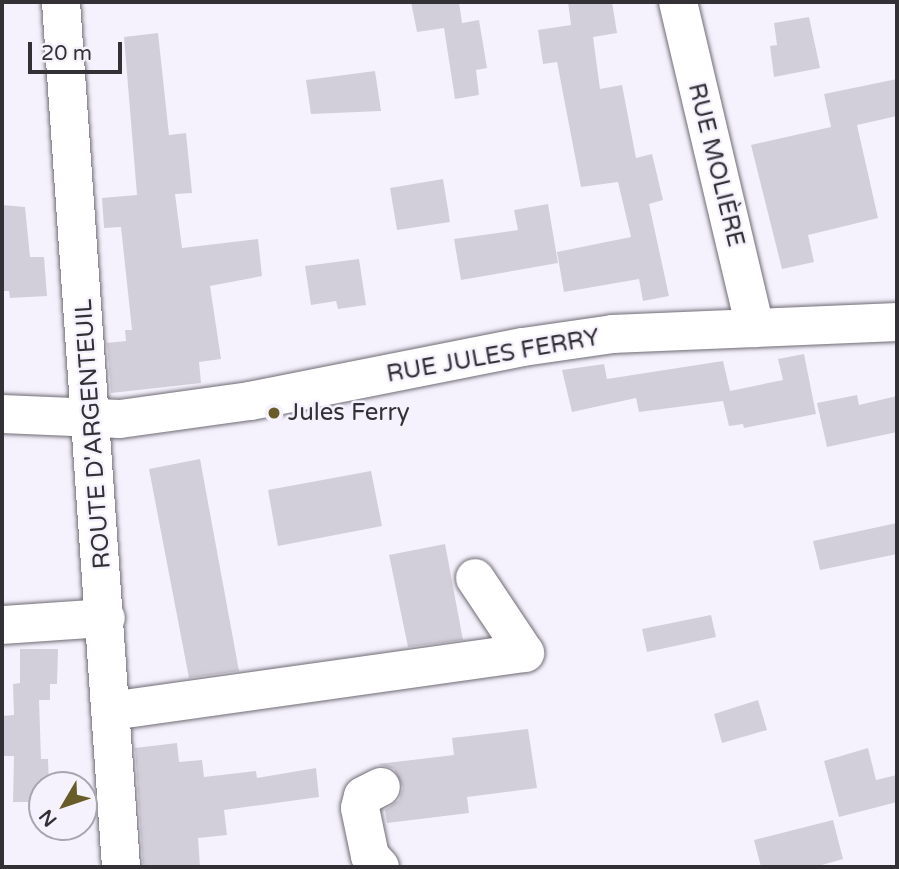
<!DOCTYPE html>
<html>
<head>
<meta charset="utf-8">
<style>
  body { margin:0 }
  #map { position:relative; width:899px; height:869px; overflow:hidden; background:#f6f2fd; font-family:"Varela Round",sans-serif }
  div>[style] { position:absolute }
  .building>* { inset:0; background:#d3cfda }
  .roads { filter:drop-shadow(0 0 2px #6f6c75) drop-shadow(0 0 2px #6f6c75) }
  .minor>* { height:38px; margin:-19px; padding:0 19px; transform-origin:19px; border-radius:19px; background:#fff }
  .major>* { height:38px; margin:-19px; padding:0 19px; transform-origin:19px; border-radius:19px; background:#fff }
  .dots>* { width:19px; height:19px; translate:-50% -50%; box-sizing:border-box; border:4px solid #f6f2fd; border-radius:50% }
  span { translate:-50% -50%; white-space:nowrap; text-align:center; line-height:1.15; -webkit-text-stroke:5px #f6f2fd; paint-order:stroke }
  .street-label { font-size:24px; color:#333136 }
  .poi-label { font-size:24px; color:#333136 }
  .left { translate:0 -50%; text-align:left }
  .frame { position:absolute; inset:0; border:4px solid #333136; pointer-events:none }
  .north { position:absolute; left:28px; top:771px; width:70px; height:70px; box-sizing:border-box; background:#f6f2fd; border:2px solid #a8a5ad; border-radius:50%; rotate:231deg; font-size:19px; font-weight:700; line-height:28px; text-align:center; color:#333136 }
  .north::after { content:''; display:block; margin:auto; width:24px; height:32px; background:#685c29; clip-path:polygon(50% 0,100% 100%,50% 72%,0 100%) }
  .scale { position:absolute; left:28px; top:42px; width:94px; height:32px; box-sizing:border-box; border:4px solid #333136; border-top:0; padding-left:9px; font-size:21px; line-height:24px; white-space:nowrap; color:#333136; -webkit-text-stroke:5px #f6f2fd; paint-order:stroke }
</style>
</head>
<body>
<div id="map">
  <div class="building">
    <div style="clip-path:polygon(411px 2px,459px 2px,462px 23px,479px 20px,487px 68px,476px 70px,479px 95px,455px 99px,444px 28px,417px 32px)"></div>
    <div style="clip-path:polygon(568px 2px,612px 2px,617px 33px,593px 37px,600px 89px,622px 85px,636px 158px,652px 154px,663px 200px,649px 204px,669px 296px,643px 301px,639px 279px,564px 292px,557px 252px,631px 237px,618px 182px,581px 187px,557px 62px,543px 64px,538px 30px,571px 25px)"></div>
    <div style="clip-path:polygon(809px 17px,820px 68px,774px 77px,770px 46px,777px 45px,774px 23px)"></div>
    <div style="clip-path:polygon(158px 33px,169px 135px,186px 133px,192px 193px,175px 194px,182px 248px,258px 239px,262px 276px,210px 286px,221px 359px,199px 362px,201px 383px,111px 393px,107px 343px,126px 341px,125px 330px,132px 330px,121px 227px,104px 228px,102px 198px,137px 195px,124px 37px)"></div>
    <div style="clip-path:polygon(375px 71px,381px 111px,311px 114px,306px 80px)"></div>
    <div style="clip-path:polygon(897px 79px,897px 116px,857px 125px,878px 218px,808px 235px,814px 262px,782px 269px,751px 145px,831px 127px,824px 94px)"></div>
    <div style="clip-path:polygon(443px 179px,450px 222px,397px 230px,390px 188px)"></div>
    <div style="clip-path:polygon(548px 204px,558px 263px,461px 280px,454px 239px,518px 230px,514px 210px)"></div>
    <div style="clip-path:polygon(2px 205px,25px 207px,30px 257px,44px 257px,47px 296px,10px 298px,9px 291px,2px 291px)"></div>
    <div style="clip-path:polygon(359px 259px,366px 305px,338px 309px,336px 301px,311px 305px,305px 266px)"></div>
    <div style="clip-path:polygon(804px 354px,816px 414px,744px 428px,743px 424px,729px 426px,723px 401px,639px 412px,636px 398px,572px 412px,562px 370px,604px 364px,607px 379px,723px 361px,730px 391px,783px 380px,778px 359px)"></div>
    <div style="clip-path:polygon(857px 395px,859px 405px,897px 396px,897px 432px,827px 447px,817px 403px)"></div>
    <div style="clip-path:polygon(200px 459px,239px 671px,189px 678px,149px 469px)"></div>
    <div style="clip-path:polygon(371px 471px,382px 526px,278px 546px,268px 490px)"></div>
    <div style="clip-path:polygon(897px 523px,897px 554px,820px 570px,813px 541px)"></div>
    <div style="clip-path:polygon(445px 544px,463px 640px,408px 647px,389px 555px)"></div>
    <div style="clip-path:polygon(711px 615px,716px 637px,647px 652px,642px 629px)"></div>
    <div style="clip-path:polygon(20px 649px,58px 649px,57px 684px,50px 684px,50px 700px,39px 700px,41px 759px,48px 759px,49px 785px,42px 785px,42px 802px,13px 802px,14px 756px,2px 756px,2px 716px,14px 715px,13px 684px,20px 683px)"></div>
    <div style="clip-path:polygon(758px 700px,767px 730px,722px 743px,714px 714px)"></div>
    <div style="clip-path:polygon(528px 729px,537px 788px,467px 797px,469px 813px,387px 823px,385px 810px,399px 800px,403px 788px,394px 769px,378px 764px,454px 755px,452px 738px)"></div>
    <div style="clip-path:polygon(177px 743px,179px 762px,202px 760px,204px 777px,256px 771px,257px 778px,316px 768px,319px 797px,224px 810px,227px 835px,198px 838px,200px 867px,143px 867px,135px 748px)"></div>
    <div style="clip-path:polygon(868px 748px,876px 780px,897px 775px,897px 802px,839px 817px,824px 761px)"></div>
    <div style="clip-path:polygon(833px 820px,843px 859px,815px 867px,761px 867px,754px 840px)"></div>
  </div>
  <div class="roads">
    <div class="minor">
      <div style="left:678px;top:2px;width:335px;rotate:76.7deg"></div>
      <div style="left:2px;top:414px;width:118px;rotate:2.4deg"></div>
      <div style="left:120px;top:419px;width:131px;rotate:-7.9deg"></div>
      <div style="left:250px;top:401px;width:278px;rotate:-11.2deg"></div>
      <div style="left:523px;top:347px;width:91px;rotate:-8.2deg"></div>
      <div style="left:613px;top:334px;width:284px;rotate:-2.4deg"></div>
      <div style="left:2px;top:625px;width:104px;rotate:-3.9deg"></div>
      <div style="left:111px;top:711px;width:418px;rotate:-8deg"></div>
      <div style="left:525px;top:653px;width:90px;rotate:-123.7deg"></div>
      <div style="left:380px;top:867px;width:15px;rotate:-132deg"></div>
      <div style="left:370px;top:856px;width:49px;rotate:-101.8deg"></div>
      <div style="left:360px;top:808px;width:12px;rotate:-76deg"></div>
      <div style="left:363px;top:796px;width:20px;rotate:-27deg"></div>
    </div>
    <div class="major">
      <div style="left:61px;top:2px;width:867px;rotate:86.03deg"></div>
    </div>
  </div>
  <div class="dots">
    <div style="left:274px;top:413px;background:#685c29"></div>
  </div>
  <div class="street-label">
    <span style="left:716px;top:165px;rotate:76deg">RUE MOLIÈRE</span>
    <span style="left:493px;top:356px;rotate:-10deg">RUE JULES FERRY</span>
    <span style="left:93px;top:434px;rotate:-94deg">ROUTE D'ARGENTEUIL</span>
  </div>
  <div class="poi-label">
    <span class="left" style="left:288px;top:413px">Jules Ferry</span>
  </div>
  <div class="frame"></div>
  <div class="north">N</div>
  <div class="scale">20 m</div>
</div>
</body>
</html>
